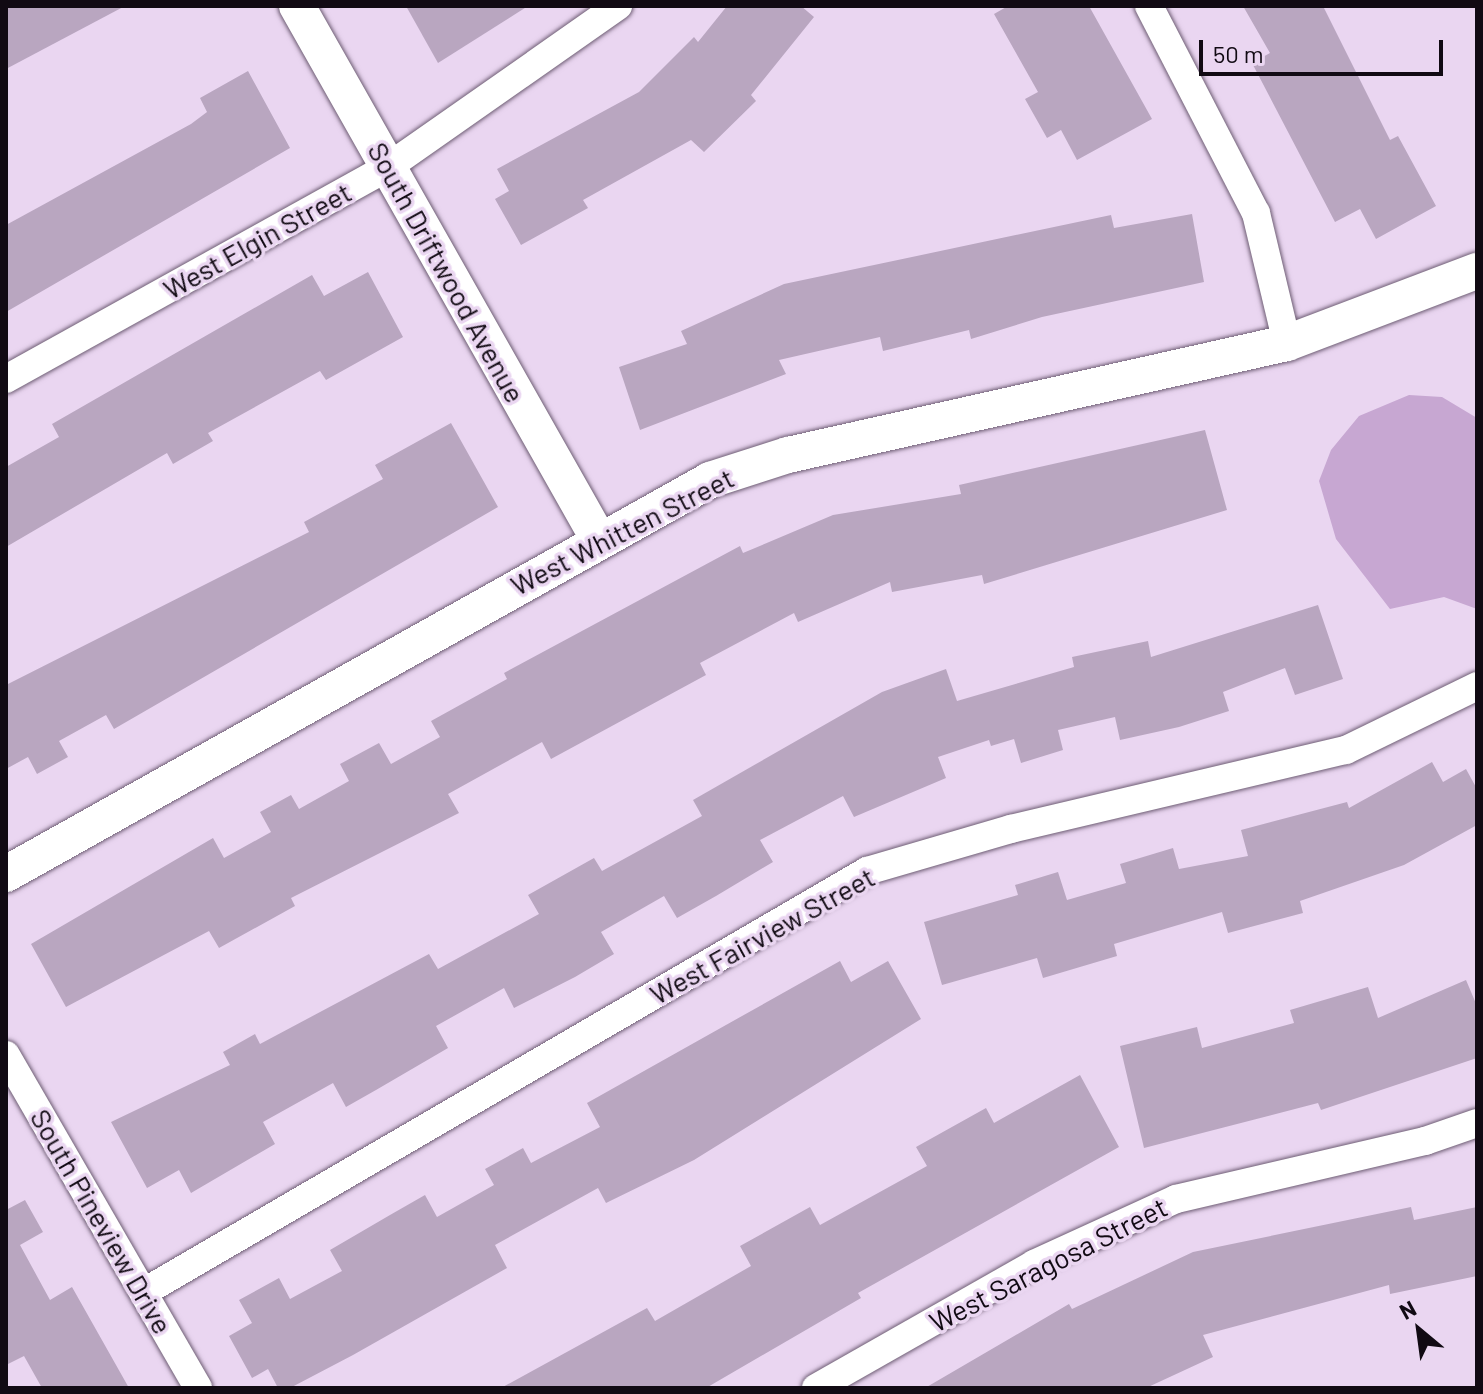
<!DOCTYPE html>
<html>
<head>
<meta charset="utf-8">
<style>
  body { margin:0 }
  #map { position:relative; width:1483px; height:1394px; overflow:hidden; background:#ead6f1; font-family:Barlow,sans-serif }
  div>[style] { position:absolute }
  .green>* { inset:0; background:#c7a7d2 }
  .building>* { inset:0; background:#b9a6c0 }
  .roads { filter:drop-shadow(0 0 2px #6e5d74) drop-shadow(0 0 2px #6e5d74) }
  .minor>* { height:28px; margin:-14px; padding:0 14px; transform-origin:14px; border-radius:14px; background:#fff }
  .tertiary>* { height:36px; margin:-18px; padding:0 18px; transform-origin:18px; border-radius:18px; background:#fff }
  span { translate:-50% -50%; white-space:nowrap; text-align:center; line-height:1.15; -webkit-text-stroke:7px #ead6f1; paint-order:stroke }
  .street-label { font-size:28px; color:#110a13 }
  .frame { position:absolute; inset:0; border:8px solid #110a13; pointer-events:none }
  .north { position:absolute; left:1379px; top:1290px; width:80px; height:80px; -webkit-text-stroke:6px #ead6f1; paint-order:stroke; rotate:331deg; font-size:22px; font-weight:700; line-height:32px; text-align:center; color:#110a13 }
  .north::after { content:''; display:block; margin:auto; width:28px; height:36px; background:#110a13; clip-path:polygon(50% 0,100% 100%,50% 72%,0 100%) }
  .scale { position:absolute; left:1199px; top:40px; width:244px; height:36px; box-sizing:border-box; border:4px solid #110a13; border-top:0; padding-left:10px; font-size:24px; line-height:28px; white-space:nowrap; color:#110a13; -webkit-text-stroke:6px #ead6f1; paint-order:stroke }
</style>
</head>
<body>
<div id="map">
  <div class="green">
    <div style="clip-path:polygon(1409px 395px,1442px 397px,1477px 418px,1477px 609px,1444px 597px,1390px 609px,1336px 539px,1319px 481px,1331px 450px,1359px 416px)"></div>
  </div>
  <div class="building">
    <div style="clip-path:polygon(6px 6px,125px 6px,6px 69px)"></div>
    <div style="clip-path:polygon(406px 6px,528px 6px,438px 63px)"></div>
    <div style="clip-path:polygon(727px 6px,801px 6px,814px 17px,751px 95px,756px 101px,704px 152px,691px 140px,583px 200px,588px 208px,521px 245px,495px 199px,509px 191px,497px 169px,639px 92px,694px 37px,698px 42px)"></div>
    <div style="clip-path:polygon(1008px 6px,1089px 6px,1152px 119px,1077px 160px,1061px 130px,1047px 138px,1025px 99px,1038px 92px,994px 14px)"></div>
    <div style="clip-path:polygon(1243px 6px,1323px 6px,1390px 140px,1398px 136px,1436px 206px,1376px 239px,1360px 209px,1335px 222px,1252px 63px,1270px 53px)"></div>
    <div style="clip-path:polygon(248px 71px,290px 148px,6px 312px,6px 225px,191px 124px,207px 112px,200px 98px)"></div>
    <div style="clip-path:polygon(1192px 214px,1204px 282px,1042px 317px,971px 339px,969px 330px,883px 351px,880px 337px,779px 360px,786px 374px,640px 430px,619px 367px,687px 344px,681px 331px,784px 284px,1111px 215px,1114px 228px)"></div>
    <div style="clip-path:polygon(368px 272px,403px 337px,326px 380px,320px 371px,208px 433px,213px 441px,173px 464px,167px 453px,6px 547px,6px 467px,59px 437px,52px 424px,312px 275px,324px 296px)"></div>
    <div style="clip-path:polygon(451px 423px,498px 507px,114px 729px,106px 715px,59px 741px,68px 757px,37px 774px,28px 757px,6px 769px,6px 685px,309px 532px,304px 522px,383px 479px,375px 465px)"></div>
    <div style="clip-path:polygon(1205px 430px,1227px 510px,984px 584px,982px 575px,892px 592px,890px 582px,798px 622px,794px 613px,700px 663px,706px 675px,551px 759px,542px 742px,448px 794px,459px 813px,291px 898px,295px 906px,219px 948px,209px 931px,66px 1007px,31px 944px,213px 838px,224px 858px,271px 832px,260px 812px,291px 795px,299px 809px,349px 781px,340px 764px,379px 743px,391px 764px,440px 737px,431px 721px,507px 679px,504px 673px,740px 546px,743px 553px,833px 515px,961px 494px,959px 485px)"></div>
    <div style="clip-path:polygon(1318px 605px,1343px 679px,1295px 695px,1285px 668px,1223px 692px,1229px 711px,1179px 727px,1120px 740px,1115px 717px,1058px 730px,1063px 750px,1021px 763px,1014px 739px,991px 746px,989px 740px,938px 757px,946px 778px,854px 817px,843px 796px,760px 840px,773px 862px,716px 896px,677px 918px,664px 896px,601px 932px,614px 954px,575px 977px,514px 1008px,504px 988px,436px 1026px,448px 1048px,376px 1090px,346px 1107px,333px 1083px,263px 1122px,275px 1144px,191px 1193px,179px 1170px,147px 1188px,111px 1122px,230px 1065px,223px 1052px,255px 1034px,260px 1044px,429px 954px,438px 969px,539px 914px,528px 895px,594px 858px,602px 871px,702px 816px,693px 800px,882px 692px,946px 669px,957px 701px,1074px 667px,1072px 657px,1148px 641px,1151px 657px)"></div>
    <div style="clip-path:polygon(1432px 762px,1443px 782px,1466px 769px,1477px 789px,1477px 825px,1404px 865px,1300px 901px,1303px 913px,1228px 933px,1222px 912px,1114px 944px,1117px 956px,1043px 978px,1037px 958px,942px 985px,924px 922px,1018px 895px,1015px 885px,1058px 872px,1067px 900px,1126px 883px,1120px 864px,1173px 848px,1179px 869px,1248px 856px,1241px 830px,1347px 802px,1349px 808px)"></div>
    <div style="clip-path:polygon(840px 961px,851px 982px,888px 961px,921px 1019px,694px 1160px,606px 1203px,598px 1188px,495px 1245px,507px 1268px,353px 1355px,290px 1388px,278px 1388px,268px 1369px,252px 1378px,229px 1336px,252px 1323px,239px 1300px,279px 1278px,290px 1299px,342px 1271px,330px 1250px,390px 1215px,425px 1195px,437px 1217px,494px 1185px,485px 1169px,523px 1148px,531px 1163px,600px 1127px,587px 1103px)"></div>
    <div style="clip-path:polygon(1466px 980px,1477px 1006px,1477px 1058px,1321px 1110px,1318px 1103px,1144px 1148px,1120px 1046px,1197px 1027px,1202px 1048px,1294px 1023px,1290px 1010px,1368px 987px,1378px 1018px)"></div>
    <div style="clip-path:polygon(1080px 1075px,1119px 1147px,858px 1293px,861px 1298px,706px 1388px,501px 1388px,647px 1308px,655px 1321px,751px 1266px,740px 1246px,810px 1207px,820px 1225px,927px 1166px,916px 1147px,986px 1108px,994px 1123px)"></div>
    <div style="clip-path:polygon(25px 1200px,43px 1232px,20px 1245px,50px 1300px,72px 1287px,129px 1388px,42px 1388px,24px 1356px,6px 1365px,6px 1210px)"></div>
    <div style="clip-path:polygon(1411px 1207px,1414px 1220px,1477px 1207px,1477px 1276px,1390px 1294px,1389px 1285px,1203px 1335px,1213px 1357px,1146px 1388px,925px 1388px,1069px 1304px,1072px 1309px,1193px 1252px)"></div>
  </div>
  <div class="roads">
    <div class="minor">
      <div style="left:1149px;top:6px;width:233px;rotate:62.7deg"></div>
      <div style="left:1256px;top:213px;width:134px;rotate:76.6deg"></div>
      <div style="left:6px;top:379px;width:437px;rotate:-29deg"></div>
      <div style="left:388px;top:167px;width:281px;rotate:-35deg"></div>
      <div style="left:6px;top:1055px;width:384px;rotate:60deg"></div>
      <div style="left:144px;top:1292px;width:837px;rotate:-30.21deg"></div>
      <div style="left:867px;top:871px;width:150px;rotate:-16.3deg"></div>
      <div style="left:1011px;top:829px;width:344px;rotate:-13.3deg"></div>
      <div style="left:1346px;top:750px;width:146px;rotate:-26deg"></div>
      <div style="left:816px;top:1388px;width:251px;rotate:-29.6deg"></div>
      <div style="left:1034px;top:1264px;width:156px;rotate:-24.6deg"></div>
      <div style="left:1176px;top:1199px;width:256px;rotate:-13.1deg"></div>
      <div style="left:1425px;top:1141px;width:55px;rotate:-19.1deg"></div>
    </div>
    <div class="tertiary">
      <div style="left:297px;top:6px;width:611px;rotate:60.5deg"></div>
      <div style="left:6px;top:874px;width:807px;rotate:-29.23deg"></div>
      <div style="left:710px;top:480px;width:82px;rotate:-17.8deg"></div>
      <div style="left:788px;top:455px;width:511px;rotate:-12.65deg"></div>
      <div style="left:1287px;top:343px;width:203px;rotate:-20.8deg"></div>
    </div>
  </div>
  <div class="street-label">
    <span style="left:257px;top:240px;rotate:-29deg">West Elgin Street</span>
    <span style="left:447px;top:272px;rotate:61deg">South Driftwood Avenue</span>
    <span style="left:622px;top:531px;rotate:-27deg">West Whitten Street</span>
    <span style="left:762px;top:935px;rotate:-29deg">West Fairview Street</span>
    <span style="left:102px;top:1221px;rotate:60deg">South Pineview Drive</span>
    <span style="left:1048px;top:1264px;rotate:-27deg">West Saragosa Street</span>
  </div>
  <div class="frame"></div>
  <div class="north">N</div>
  <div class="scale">50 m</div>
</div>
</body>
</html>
